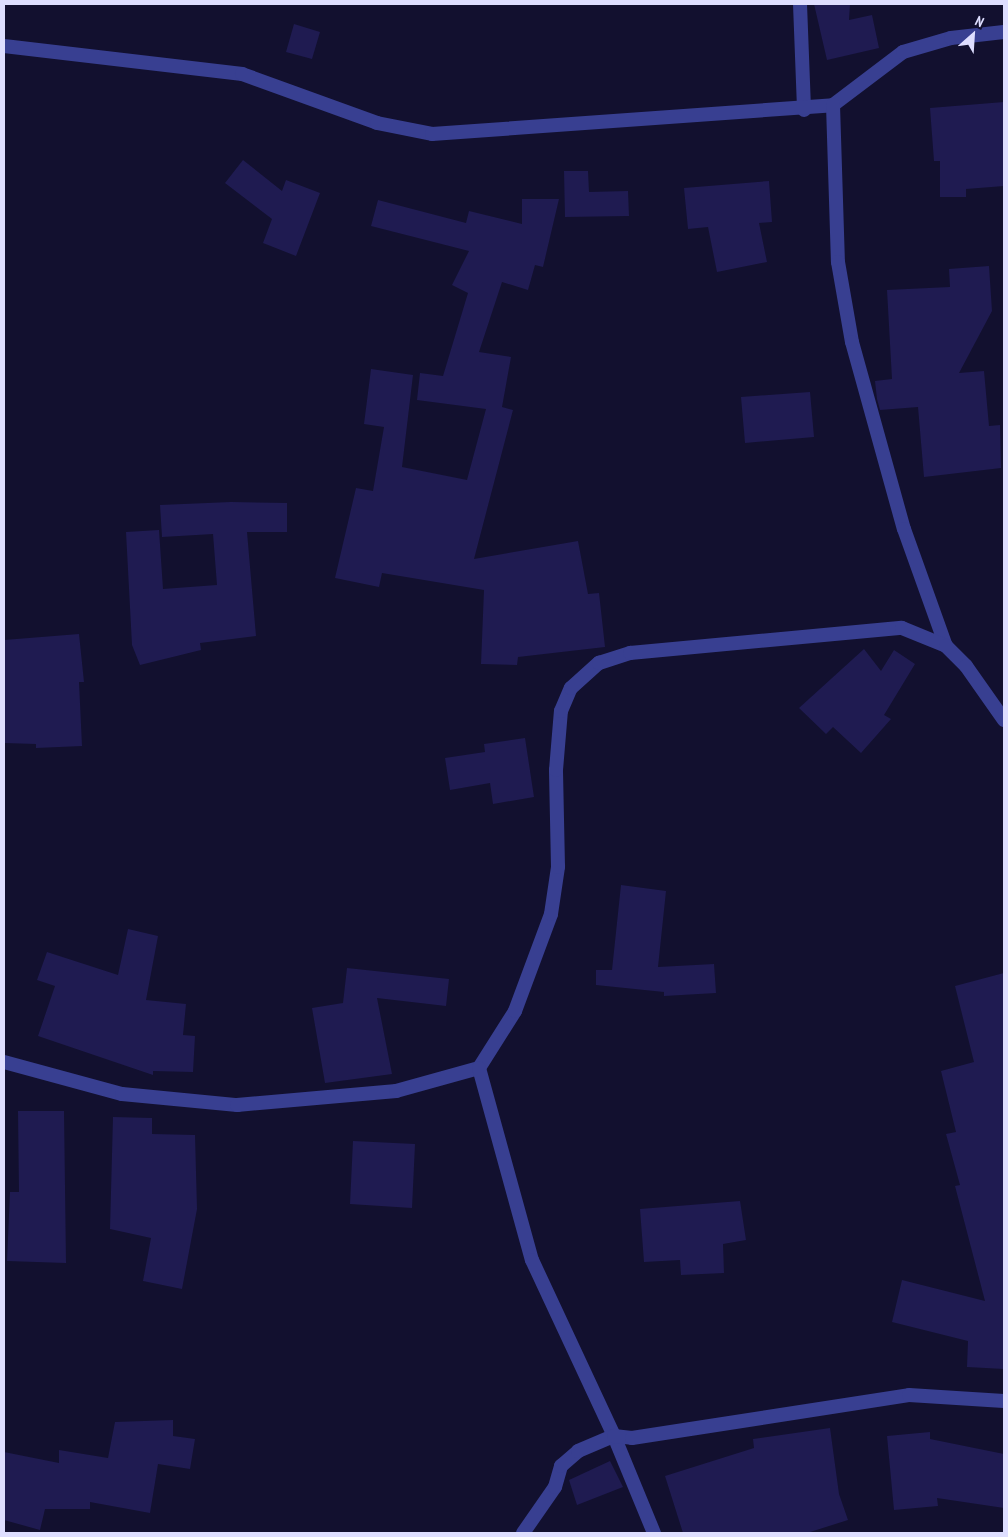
<!DOCTYPE html>
<html>
<head>
<meta charset="utf-8">
<style>
  body { margin:0 }
  #map { position:relative; width:1008px; height:1537px; overflow:hidden; background:#12102f; font-family:"PT Sans Narrow",sans-serif }
  div>[style] { position:absolute }
  .building>* { inset:0; background:#1f1b51 }
  .minor>* { height:14px; margin:-7px; padding:0 7px; transform-origin:7px; border-radius:7px; background:#383f91 }
  span { translate:-50% -50%; white-space:nowrap; text-align:center; line-height:1.15; -webkit-text-stroke:5px #12102f; paint-order:stroke }
  .frame { position:absolute; inset:0; border:5px solid #dedeff; pointer-events:none }
  .north { position:absolute; left:948px; top:10px; width:50px; height:50px; -webkit-text-stroke:4px #12102f; paint-order:stroke; rotate:26deg; font-size:14px; font-weight:700; line-height:20px; text-align:center; color:#dedeff }
  .north::after { content:''; display:block; margin:auto; width:18px; height:22px; background:#dedeff; clip-path:polygon(50% 0,100% 100%,50% 72%,0 100%) }
</style>
</head>
<body>
<div id="map">
  <div class="building">
    <div style="clip-path:polygon(814px 4px,850px 4px,849px 20px,872px 15px,879px 48px,827px 60px)"></div>
    <div style="clip-path:polygon(294px 24px,320px 32px,312px 59px,286px 52px)"></div>
    <div style="clip-path:polygon(1004px 102px,1004px 186px,966px 189px,966px 197px,940px 197px,940px 161px,934px 161px,930px 108px)"></div>
    <div style="clip-path:polygon(243px 160px,282px 191px,286px 180px,320px 193px,296px 256px,263px 243px,272px 219px,225px 183px)"></div>
    <div style="clip-path:polygon(564px 171px,588px 171px,589px 192px,628px 191px,629px 216px,565px 217px)"></div>
    <div style="clip-path:polygon(769px 181px,772px 222px,759px 223px,767px 262px,717px 272px,708px 227px,688px 229px,684px 188px)"></div>
    <div style="clip-path:polygon(522px 199px,559px 199px,543px 267px,535px 265px,528px 290px,502px 282px,479px 352px,511px 357px,502px 407px,513px 410px,474px 559px,578px 541px,588px 594px,599px 593px,605px 647px,518px 657px,517px 665px,481px 664px,484px 590px,382px 573px,379px 587px,335px 578px,356px 488px,373px 491px,384px 427px,364px 424px,371px 369px,413px 375px,402px 467px,467px 480px,486px 409px,417px 400px,420px 373px,443px 376px,468px 293px,452px 285px,469px 251px,371px 226px,378px 200px,466px 223px,469px 211px,522px 224px)"></div>
    <div style="clip-path:polygon(989px 266px,992px 311px,959px 373px,984px 371px,989px 426px,1000px 425px,1001px 468px,924px 477px,918px 407px,880px 410px,877px 399px,875px 381px,892px 379px,887px 290px,950px 287px,949px 269px)"></div>
    <div style="clip-path:polygon(810px 392px,814px 437px,745px 443px,741px 397px)"></div>
    <div style="clip-path:polygon(231px 502px,287px 503px,287px 532px,247px 532px,256px 636px,200px 643px,201px 650px,140px 665px,132px 645px,126px 532px,159px 530px,163px 589px,217px 585px,213px 534px,162px 537px,160px 505px)"></div>
    <div style="clip-path:polygon(79px 634px,84px 682px,79px 682px,82px 746px,36px 748px,36px 744px,4px 743px,4px 640px)"></div>
    <div style="clip-path:polygon(864px 649px,881px 671px,894px 650px,915px 664px,884px 715px,891px 719px,861px 753px,833px 727px,826px 734px,799px 708px)"></div>
    <div style="clip-path:polygon(525px 738px,534px 797px,493px 804px,490px 783px,450px 790px,445px 758px,485px 752px,484px 744px)"></div>
    <div style="clip-path:polygon(621px 885px,666px 891px,658px 967px,714px 964px,716px 993px,664px 996px,664px 992px,596px 985px,596px 970px,612px 970px)"></div>
    <div style="clip-path:polygon(128px 929px,158px 936px,146px 1000px,186px 1004px,183px 1035px,195px 1036px,193px 1072px,153px 1071px,153px 1075px,38px 1036px,55px 986px,37px 980px,47px 952px,118px 975px)"></div>
    <div style="clip-path:polygon(347px 968px,449px 979px,446px 1006px,377px 998px,392px 1074px,325px 1083px,312px 1008px,343px 1003px)"></div>
    <div style="clip-path:polygon(1004px 973px,1004px 1369px,967px 1367px,968px 1341px,892px 1322px,902px 1280px,985px 1301px,955px 1186px,960px 1185px,946px 1134px,956px 1132px,941px 1071px,974px 1062px,955px 986px)"></div>
    <div style="clip-path:polygon(18px 1111px,64px 1111px,66px 1263px,7px 1261px,10px 1192px,19px 1192px)"></div>
    <div style="clip-path:polygon(113px 1117px,152px 1118px,152px 1134px,195px 1135px,197px 1209px,182px 1289px,143px 1281px,151px 1238px,110px 1229px)"></div>
    <div style="clip-path:polygon(353px 1141px,415px 1144px,412px 1208px,350px 1204px)"></div>
    <div style="clip-path:polygon(740px 1201px,746px 1240px,723px 1244px,724px 1273px,681px 1275px,680px 1260px,644px 1262px,640px 1209px)"></div>
    <div style="clip-path:polygon(173px 1420px,173px 1436px,195px 1439px,190px 1469px,158px 1464px,150px 1513px,90px 1502px,90px 1509px,45px 1509px,40px 1530px,4px 1520px,4px 1452px,59px 1463px,59px 1450px,108px 1458px,115px 1422px)"></div>
    <div style="clip-path:polygon(830px 1428px,839px 1494px,848px 1520px,807px 1533px,683px 1533px,665px 1476px,754px 1448px,753px 1439px)"></div>
    <div style="clip-path:polygon(930px 1432px,930px 1439px,1004px 1454px,1004px 1508px,937px 1498px,938px 1506px,894px 1510px,887px 1436px)"></div>
    <div style="clip-path:polygon(610px 1461px,623px 1487px,577px 1505px,569px 1480px)"></div>
  </div>
  <div class="minor">
    <div style="left:800px;top:4px;width:106px;rotate:87.8deg"></div>
    <div style="left:4px;top:46px;width:240px;rotate:6.7deg"></div>
    <div style="left:242px;top:74px;width:144px;rotate:19.9deg"></div>
    <div style="left:377px;top:123px;width:56px;rotate:11.3deg"></div>
    <div style="left:432px;top:134px;width:402px;rotate:-4.1deg"></div>
    <div style="left:833px;top:105px;width:88px;rotate:-37.1deg"></div>
    <div style="left:903px;top:52px;width:50px;rotate:-16.3deg"></div>
    <div style="left:951px;top:38px;width:53px;rotate:-6.5deg"></div>
    <div style="left:833px;top:105px;width:157px;rotate:88.2deg"></div>
    <div style="left:838px;top:262px;width:81px;rotate:80.1deg"></div>
    <div style="left:852px;top:342px;width:194px;rotate:74.5deg"></div>
    <div style="left:904px;top:529px;width:124px;rotate:70.3deg"></div>
    <div style="left:4px;top:1062px;width:122px;rotate:15.2deg"></div>
    <div style="left:122px;top:1094px;width:116px;rotate:5.5deg"></div>
    <div style="left:237px;top:1105px;width:160px;rotate:-5deg"></div>
    <div style="left:396px;top:1091px;width:86px;rotate:-15.5deg"></div>
    <div style="left:479px;top:1068px;width:67px;rotate:-57.7deg"></div>
    <div style="left:515px;top:1011px;width:103px;rotate:-69.6deg"></div>
    <div style="left:551px;top:914px;width:48px;rotate:-81.5deg"></div>
    <div style="left:558px;top:867px;width:97px;rotate:-91.2deg"></div>
    <div style="left:556px;top:770px;width:59px;rotate:-85.2deg"></div>
    <div style="left:561px;top:711px;width:25px;rotate:-67deg"></div>
    <div style="left:571px;top:688px;width:38px;rotate:-42deg"></div>
    <div style="left:599px;top:663px;width:33px;rotate:-18deg"></div>
    <div style="left:630px;top:653px;width:273px;rotate:-5.3deg"></div>
    <div style="left:902px;top:628px;width:48px;rotate:22.2deg"></div>
    <div style="left:946px;top:646px;width:28px;rotate:45deg"></div>
    <div style="left:966px;top:666px;width:66px;rotate:54.9deg"></div>
    <div style="left:479px;top:1068px;width:199px;rotate:74.6deg"></div>
    <div style="left:532px;top:1260px;width:194px;rotate:65deg"></div>
    <div style="left:614px;top:1436px;width:105px;rotate:67.6deg"></div>
    <div style="left:523px;top:1533px;width:56px;rotate:-55.2deg"></div>
    <div style="left:555px;top:1487px;width:22px;rotate:-74deg"></div>
    <div style="left:561px;top:1466px;width:23px;rotate:-41deg"></div>
    <div style="left:578px;top:1451px;width:39px;rotate:-23deg"></div>
    <div style="left:614px;top:1436px;width:18px;rotate:6deg"></div>
    <div style="left:632px;top:1438px;width:280px;rotate:-8.8deg"></div>
    <div style="left:909px;top:1395px;width:95px;rotate:3.6deg"></div>
  </div>
  <div class="frame"></div>
  <div class="north">N</div>
</div>
</body>
</html>
